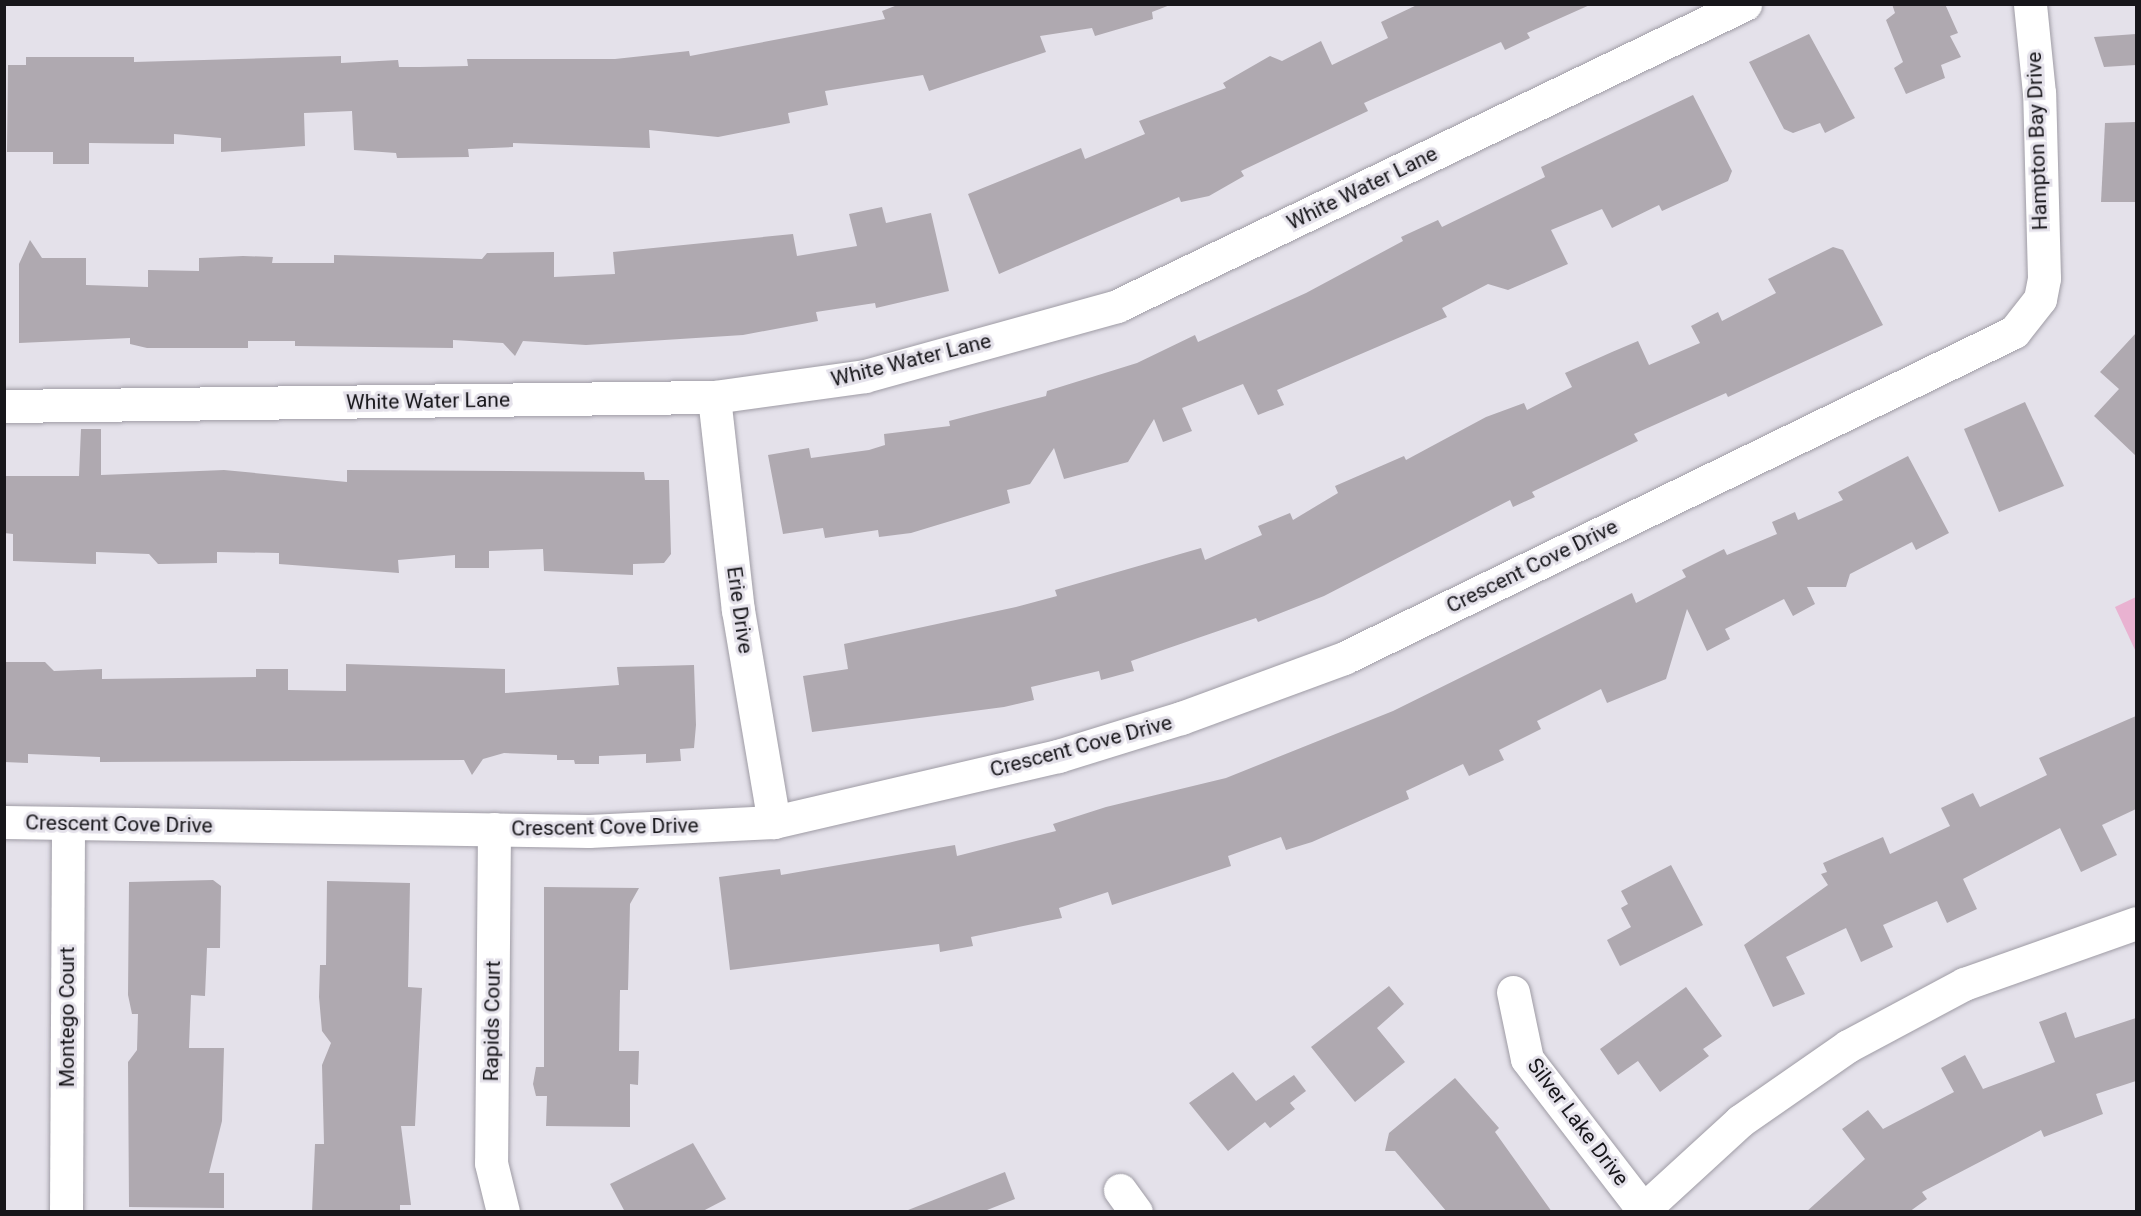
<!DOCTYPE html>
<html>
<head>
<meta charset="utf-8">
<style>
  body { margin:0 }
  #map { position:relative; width:2141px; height:1216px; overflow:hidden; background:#e4e1ea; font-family:Roboto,sans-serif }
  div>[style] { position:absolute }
  .green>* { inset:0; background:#e9b2d1 }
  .building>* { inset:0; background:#afa9b0 }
  .roads { filter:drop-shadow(0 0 2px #9f9ca5) drop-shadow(0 0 2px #9f9ca5) }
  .minor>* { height:33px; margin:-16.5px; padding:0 16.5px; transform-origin:16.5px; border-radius:16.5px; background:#fff }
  span { translate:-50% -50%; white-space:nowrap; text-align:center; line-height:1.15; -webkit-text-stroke:6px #e4e1ea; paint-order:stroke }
  .street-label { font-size:21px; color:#17161a }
  .frame { position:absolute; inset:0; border:6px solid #17161a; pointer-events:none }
</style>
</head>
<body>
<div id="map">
  <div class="green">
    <div style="clip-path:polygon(2136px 597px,2136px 652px,2115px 607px)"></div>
  </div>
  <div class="building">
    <div style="clip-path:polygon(900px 4px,1170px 5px,1152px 12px,1153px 19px,1095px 36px,1092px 28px,1040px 36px,1046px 52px,929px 91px,923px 75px,825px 91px,828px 105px,788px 113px,790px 123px,718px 137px,649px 130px,650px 148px,513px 143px,513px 147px,468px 149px,469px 157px,397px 158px,396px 153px,354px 150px,352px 111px,304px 113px,305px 146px,221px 152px,221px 138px,174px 134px,174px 144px,89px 143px,89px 164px,53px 164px,53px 152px,7px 152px,8px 65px,26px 65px,26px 57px,134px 57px,134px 62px,341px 56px,341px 63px,398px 60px,399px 67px,420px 67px,468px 66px,467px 59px,615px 59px,689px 51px,690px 56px,885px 19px,882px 11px)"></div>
    <div style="clip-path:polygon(1419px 4px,1592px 4px,1527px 33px,1530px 38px,1505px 50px,1501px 42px,1364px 103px,1368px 111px,1241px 171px,1244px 176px,1209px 196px,1181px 202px,1179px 197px,999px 274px,968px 194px,1081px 148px,1085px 159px,1145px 134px,1139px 121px,1226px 88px,1223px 83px,1270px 56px,1282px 61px,1321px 41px,1332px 65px,1388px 38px,1381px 22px)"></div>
    <div style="clip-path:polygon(1892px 4px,1945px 4px,1958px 33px,1950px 36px,1961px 57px,1941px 65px,1945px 78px,1906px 94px,1894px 68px,1903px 62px,1886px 20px,1895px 13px)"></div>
    <div style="clip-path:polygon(1809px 34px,1855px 118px,1825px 133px,1820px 123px,1793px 133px,1784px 129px,1749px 62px)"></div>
    <div style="clip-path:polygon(2136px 34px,2136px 65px,2104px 67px,2094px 37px)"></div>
    <div style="clip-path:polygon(1693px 95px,1732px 171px,1728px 181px,1662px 211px,1659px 205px,1612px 228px,1602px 209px,1551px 230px,1568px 264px,1508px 290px,1488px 284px,1442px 308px,1447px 317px,1277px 390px,1284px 405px,1258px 415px,1243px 384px,1182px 408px,1192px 431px,1163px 442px,1154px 419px,1128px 462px,1064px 479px,1054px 448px,1030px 484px,1007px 490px,1010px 503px,911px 533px,879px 537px,878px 530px,825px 538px,823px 528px,783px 534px,768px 455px,809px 448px,811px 458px,869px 450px,885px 445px,884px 434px,950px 426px,949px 421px,1046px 396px,1047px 391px,1137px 363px,1195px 335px,1198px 342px,1306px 293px,1403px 241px,1401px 237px,1438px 220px,1442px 227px,1545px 177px,1541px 167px)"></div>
    <div style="clip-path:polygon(2136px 122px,2136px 202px,2101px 202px,2105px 123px)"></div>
    <div style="clip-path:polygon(882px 207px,886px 223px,931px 213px,949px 291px,876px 308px,875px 303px,816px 312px,818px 321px,743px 335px,586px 345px,523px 341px,515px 356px,503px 343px,453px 340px,453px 348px,295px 346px,295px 341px,248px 341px,248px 348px,147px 348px,130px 344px,130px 338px,19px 343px,19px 264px,30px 240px,42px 258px,86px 258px,86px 285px,148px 287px,148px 270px,199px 271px,199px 258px,243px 256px,273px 257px,272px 263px,334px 263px,334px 255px,482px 259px,487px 253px,554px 252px,554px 277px,615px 274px,613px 252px,793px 234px,797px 256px,857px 246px,849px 214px)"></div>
    <div style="clip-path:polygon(1833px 247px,1843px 250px,1883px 325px,1728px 397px,1726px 393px,1634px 434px,1638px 441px,1532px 492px,1535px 497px,1513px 507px,1510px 500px,1324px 596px,1258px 622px,1256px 618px,1131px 661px,1134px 671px,1101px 680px,1099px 671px,1031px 687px,1034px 700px,1004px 707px,812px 732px,803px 676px,848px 669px,844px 644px,1016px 607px,1057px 596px,1055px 590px,1201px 548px,1205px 560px,1262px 535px,1258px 526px,1290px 513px,1293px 520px,1338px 493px,1335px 486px,1404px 456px,1406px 460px,1486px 417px,1524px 403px,1527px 410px,1572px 387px,1565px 373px,1612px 352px,1638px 341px,1649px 365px,1700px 343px,1691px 326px,1718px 312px,1722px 321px,1776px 293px,1768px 279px)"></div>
    <div style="clip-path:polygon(2136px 333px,2136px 456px,2094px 416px,2119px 389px,2100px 372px)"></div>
    <div style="clip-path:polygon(2025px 402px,2064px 486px,1999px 512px,1964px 429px)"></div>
    <div style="clip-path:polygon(81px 429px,101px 429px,101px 475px,224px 470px,347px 482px,347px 470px,644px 472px,645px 480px,669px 480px,671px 554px,664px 563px,633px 564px,633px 575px,544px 571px,543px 549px,489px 551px,489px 568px,455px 568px,455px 555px,398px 560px,399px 573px,279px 564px,279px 553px,217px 552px,217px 563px,158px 564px,149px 554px,96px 552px,96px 564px,13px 561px,13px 534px,4px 533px,4px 476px,79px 476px)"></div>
    <div style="clip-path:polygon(1908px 456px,1949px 533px,1916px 550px,1912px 542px,1850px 574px,1846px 587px,1807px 587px,1815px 604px,1793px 616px,1784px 599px,1725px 629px,1730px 639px,1707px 651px,1687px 609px,1666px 679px,1607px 703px,1601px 689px,1537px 721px,1541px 729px,1499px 750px,1504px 760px,1469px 776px,1463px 764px,1406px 791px,1409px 799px,1312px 842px,1286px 850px,1281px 837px,1228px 856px,1231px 866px,1112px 905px,1108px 892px,1059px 908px,1062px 918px,971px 937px,973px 946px,940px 952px,939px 944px,730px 970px,719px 877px,780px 869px,781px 875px,955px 845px,957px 856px,1056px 831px,1053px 824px,1106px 807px,1226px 778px,1393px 711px,1632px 593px,1636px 603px,1686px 577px,1682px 570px,1724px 549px,1727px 555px,1777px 534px,1772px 522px,1795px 512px,1798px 520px,1843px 500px,1838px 492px)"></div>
    <div style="clip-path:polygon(4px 662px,45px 662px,54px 671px,102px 669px,102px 679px,256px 677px,256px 669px,288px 669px,288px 690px,346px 691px,346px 664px,505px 669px,505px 693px,619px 685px,617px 667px,694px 665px,696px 725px,694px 748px,680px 749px,681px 761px,646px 763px,646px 754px,599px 756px,599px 764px,575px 764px,574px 760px,557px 760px,557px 755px,504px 753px,483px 759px,472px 775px,464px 760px,100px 762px,100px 757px,28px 754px,28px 763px,4px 762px)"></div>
    <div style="clip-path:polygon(2136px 716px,2136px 809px,2102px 825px,2117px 855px,2081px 872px,2060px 828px,1963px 879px,1977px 909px,1947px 923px,1937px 901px,1883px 925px,1893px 947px,1861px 962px,1846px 928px,1786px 957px,1805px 994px,1773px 1007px,1744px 945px,1828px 885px,1821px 874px,1827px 872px,1823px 863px,1883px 837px,1890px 854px,1950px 826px,1941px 808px,1973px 793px,1980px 807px,2047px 775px,2039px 758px)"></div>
    <div style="clip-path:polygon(1671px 865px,1703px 925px,1620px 966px,1607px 940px,1631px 927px,1621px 908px,1628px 904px,1621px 891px)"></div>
    <div style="clip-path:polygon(213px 880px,221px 886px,220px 948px,207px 948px,205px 996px,191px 995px,189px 1048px,224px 1048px,222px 1121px,209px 1173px,224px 1173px,224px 1208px,129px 1207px,128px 1062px,137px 1050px,138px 1014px,132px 1014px,128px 995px,129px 882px)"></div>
    <div style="clip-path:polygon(327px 881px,410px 883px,408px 987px,422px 988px,415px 1126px,401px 1126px,411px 1205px,400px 1205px,400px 1212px,312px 1212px,315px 1144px,324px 1144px,322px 1065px,331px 1043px,322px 1031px,319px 997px,320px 965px,326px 965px)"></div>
    <div style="clip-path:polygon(544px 887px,639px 888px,630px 904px,628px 990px,620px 990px,619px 1051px,639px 1051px,638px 1085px,630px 1084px,630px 1127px,546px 1126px,547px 1096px,536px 1096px,533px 1084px,536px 1067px,544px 1067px)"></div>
    <div style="clip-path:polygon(1389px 986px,1404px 1004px,1377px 1028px,1405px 1062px,1355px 1102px,1311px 1047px)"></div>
    <div style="clip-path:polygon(1686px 987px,1722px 1036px,1703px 1049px,1709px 1056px,1660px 1092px,1638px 1061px,1618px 1075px,1600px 1049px)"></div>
    <div style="clip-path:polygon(2066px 1012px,2075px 1038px,2136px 1018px,2136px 1081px,2096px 1094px,2103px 1114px,2044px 1137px,2041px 1130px,1922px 1192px,1927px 1199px,1909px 1212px,1806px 1212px,1865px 1159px,1842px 1129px,1868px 1110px,1883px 1129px,1954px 1092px,1941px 1068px,1965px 1055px,1983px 1089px,2055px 1062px,2039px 1022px)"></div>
    <div style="clip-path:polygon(1233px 1072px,1256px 1101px,1294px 1075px,1306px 1091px,1290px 1103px,1295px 1109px,1270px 1128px,1265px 1122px,1228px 1151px,1189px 1103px)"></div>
    <div style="clip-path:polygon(1455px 1078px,1499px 1128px,1495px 1132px,1552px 1212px,1447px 1212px,1395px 1151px,1385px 1151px,1389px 1133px)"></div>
    <div style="clip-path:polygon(693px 1143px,726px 1199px,701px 1212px,625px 1212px,610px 1184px)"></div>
    <div style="clip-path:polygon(1005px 1172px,1015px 1199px,982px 1212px,903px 1212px)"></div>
  </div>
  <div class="roads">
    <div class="minor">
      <div style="left:714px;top:397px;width:214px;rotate:83.6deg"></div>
      <div style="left:738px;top:610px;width:215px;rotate:80.4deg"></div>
      <div style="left:4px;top:406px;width:710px;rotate:-0.73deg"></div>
      <div style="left:714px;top:397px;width:152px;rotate:-7.9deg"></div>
      <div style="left:865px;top:376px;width:262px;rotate:-15.5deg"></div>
      <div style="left:1117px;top:306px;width:697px;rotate:-25.68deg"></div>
      <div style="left:4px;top:822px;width:585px;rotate:0.88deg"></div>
      <div style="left:589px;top:831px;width:185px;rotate:-2.8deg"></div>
      <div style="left:774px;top:822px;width:292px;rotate:-13.1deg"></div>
      <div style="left:1058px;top:756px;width:129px;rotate:-17.2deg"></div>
      <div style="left:1181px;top:718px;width:174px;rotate:-20.2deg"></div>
      <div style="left:1344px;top:658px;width:745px;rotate:-25.95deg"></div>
      <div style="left:2014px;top:332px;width:42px;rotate:-51.8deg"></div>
      <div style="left:2040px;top:299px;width:21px;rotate:-79deg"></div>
      <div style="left:2044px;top:278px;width:185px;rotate:-91.5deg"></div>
      <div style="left:2039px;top:93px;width:89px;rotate:-95.8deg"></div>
      <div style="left:494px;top:829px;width:334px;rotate:90.5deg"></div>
      <div style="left:491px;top:1163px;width:50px;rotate:76.2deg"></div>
      <div style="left:1513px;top:992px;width:68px;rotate:78.2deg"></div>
      <div style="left:1527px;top:1059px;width:193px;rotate:52.4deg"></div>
      <div style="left:1120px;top:1190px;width:27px;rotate:54deg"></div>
      <div style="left:1643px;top:1210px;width:132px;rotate:-42.5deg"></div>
      <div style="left:1740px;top:1121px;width:131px;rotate:-34.8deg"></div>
      <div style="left:1848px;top:1046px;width:132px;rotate:-28.1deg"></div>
      <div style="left:1964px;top:984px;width:182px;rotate:-19.5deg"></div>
      <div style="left:66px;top:1212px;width:389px;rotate:-89.7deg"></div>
    </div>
  </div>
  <div class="street-label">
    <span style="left:2037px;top:141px;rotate:-92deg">Hampton Bay Drive</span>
    <span style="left:1362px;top:188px;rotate:-26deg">White Water Lane</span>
    <span style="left:911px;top:360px;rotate:-14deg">White Water Lane</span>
    <span style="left:428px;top:401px;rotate:-1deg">White Water Lane</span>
    <span style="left:1532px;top:566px;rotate:-26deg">Crescent Cove Drive</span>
    <span style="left:740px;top:610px;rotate:82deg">Erie Drive</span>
    <span style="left:1081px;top:746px;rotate:-15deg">Crescent Cove Drive</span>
    <span style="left:119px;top:824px;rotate:1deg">Crescent Cove Drive</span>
    <span style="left:605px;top:827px;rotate:-1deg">Crescent Cove Drive</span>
    <span style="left:67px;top:1017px;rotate:-90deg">Montego Court</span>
    <span style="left:492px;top:1021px;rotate:-89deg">Rapids Court</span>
    <span style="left:1578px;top:1122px;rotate:53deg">Silver Lake Drive</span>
  </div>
  <div class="frame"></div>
</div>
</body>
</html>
